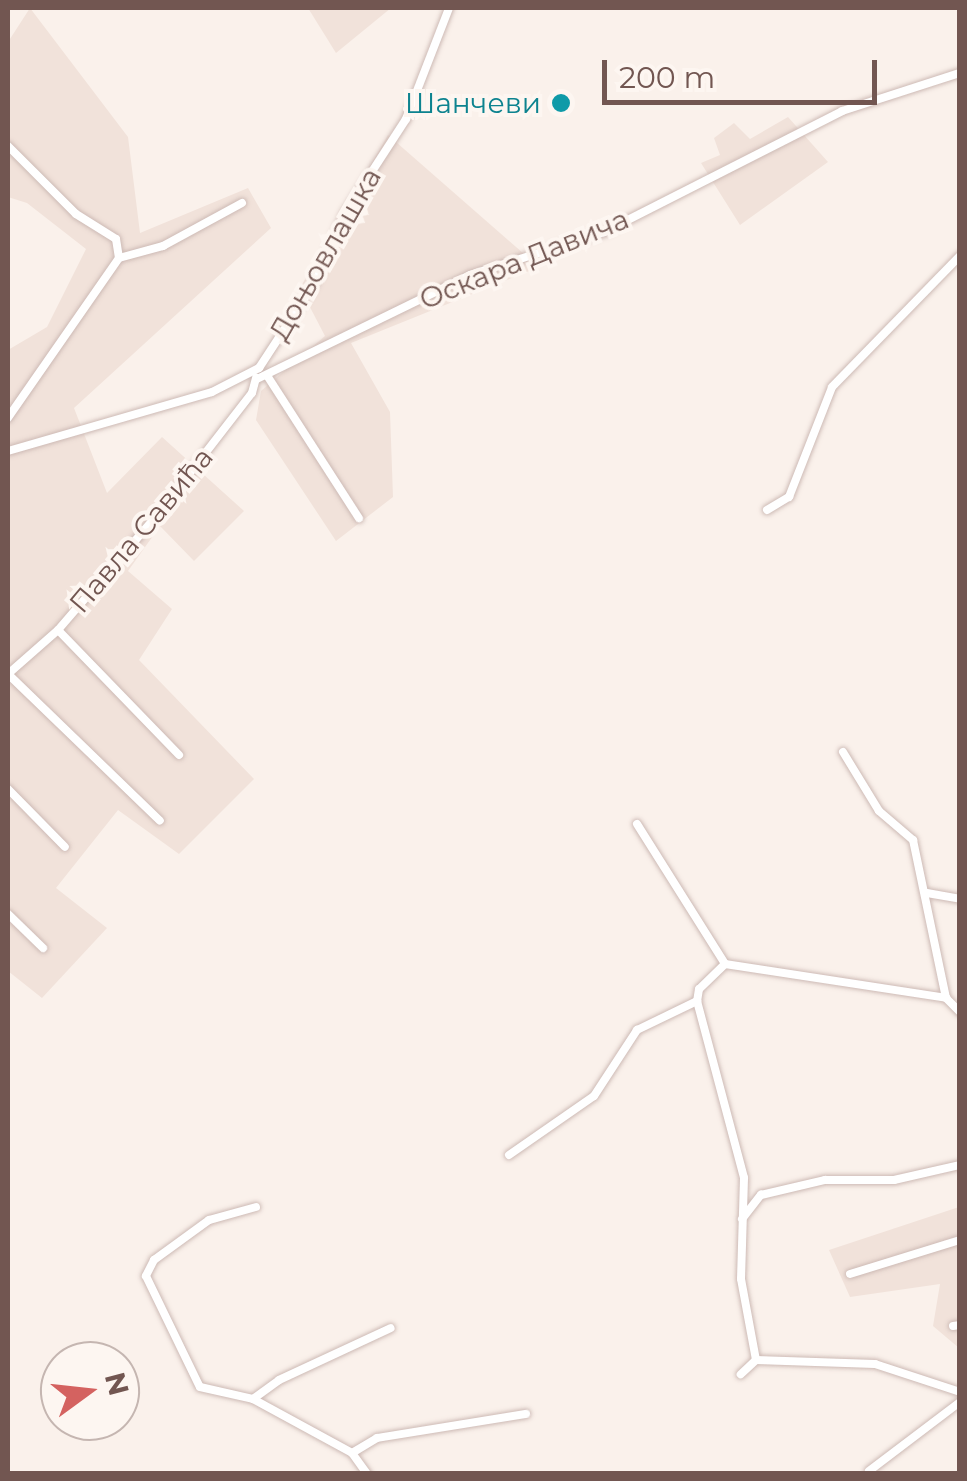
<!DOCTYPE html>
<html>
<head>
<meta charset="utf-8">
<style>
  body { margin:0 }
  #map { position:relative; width:967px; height:1481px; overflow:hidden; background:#faf1eb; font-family:Montserrat,sans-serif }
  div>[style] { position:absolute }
  .residential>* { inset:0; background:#f1e2da }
  .roads { filter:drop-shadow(0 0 2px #cdbab5) drop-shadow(0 0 2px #cdbab5) }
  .street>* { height:8px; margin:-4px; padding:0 4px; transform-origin:4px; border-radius:4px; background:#fff }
  .dots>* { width:28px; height:28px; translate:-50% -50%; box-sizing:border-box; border:5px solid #fdf6f1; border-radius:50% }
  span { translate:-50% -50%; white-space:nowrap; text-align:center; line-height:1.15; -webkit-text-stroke:8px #fdf6f1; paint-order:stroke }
  .culture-label { font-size:28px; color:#0d838f }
  .right { translate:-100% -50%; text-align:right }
  .street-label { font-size:28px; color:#725651 }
  .frame { position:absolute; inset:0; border:10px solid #725651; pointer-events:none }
  .north { position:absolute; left:40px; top:1341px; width:100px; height:100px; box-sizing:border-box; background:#fdf6f1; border:2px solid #c5b6b1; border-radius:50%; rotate:75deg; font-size:28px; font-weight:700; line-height:40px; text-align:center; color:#725651 }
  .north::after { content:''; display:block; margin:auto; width:35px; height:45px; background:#d46260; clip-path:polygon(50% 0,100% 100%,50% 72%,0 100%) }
  .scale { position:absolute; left:602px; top:60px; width:275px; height:45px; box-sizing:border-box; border:5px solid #725651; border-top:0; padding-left:12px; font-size:30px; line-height:35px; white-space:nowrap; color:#725651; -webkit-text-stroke:8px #fdf6f1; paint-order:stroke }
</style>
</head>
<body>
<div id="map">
  <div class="residential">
    <div style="clip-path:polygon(30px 8px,128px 137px,140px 233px,248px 188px,271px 228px,74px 408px,107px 493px,162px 437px,244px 511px,194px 561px,160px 526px,128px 571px,172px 609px,139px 660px,254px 779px,179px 854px,118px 810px,56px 888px,107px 928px,42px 998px,8px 971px,8px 350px,47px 327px,86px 249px,27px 203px,8px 197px,8px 42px)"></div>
    <div style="clip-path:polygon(308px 8px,391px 8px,336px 53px)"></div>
    <div style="clip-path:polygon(788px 117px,828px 162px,740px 225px,701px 163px,720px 155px,714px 138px,734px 123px,750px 139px)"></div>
    <div style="clip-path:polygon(388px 135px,539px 267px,351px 343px,390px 412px,393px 497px,336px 541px,256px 420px,261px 391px,325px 336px,300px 288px)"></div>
    <div style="clip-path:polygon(959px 1207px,959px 1348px,933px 1326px,940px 1284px,850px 1297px,829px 1250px)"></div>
  </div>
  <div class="roads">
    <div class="street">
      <div style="left:8px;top:146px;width:96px;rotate:45deg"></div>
      <div style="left:76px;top:214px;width:47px;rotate:32deg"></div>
      <div style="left:116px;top:239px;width:19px;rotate:81deg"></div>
      <div style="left:119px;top:258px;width:195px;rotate:124.8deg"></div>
      <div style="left:119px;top:258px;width:46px;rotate:-15.3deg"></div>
      <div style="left:163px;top:246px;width:90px;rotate:-28.6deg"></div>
      <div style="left:268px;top:377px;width:168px;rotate:57.2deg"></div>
      <div style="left:257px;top:379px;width:237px;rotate:-26deg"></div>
      <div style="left:470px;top:275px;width:141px;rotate:-17.8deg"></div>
      <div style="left:604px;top:232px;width:267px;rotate:-26.9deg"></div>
      <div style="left:842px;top:111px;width:124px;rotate:-17.9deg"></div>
      <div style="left:8px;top:451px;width:212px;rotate:-16.1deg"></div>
      <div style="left:212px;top:392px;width:53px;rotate:-27.1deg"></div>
      <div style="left:259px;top:368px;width:100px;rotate:-56.8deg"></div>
      <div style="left:314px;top:284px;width:77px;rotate:-66.4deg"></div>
      <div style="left:345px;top:213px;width:112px;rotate:-57deg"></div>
      <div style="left:406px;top:119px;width:119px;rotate:-68.8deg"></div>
      <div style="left:767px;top:510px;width:26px;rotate:-31deg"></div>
      <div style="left:789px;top:497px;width:118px;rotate:-68.6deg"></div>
      <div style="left:832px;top:387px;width:183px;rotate:-45.7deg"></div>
      <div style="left:58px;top:630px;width:174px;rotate:45.9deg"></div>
      <div style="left:8px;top:674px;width:67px;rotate:-41.3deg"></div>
      <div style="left:58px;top:630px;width:153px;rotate:-49.2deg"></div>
      <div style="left:158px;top:514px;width:153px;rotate:-52.2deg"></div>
      <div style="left:252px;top:393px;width:16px;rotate:-75deg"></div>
      <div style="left:8px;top:674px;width:211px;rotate:44deg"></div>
      <div style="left:843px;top:752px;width:69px;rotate:58.6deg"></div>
      <div style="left:879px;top:811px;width:45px;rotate:40.5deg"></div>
      <div style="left:913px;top:840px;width:161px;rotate:78.2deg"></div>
      <div style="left:8px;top:789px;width:81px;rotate:45.5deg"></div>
      <div style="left:637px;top:824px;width:165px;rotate:57.8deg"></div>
      <div style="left:927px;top:893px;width:34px;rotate:10deg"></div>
      <div style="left:8px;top:914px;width:49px;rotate:44.2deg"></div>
      <div style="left:725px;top:964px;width:36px;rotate:136deg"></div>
      <div style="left:699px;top:989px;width:12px;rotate:99deg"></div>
      <div style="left:697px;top:1001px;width:183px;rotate:75.1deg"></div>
      <div style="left:744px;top:1178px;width:101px;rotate:91.7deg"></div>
      <div style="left:741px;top:1279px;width:82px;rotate:79.5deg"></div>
      <div style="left:756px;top:1360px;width:21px;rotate:137deg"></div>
      <div style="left:725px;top:964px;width:224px;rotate:8.7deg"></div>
      <div style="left:946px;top:998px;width:20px;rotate:45deg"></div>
      <div style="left:509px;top:1155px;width:103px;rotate:-34.8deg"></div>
      <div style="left:594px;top:1096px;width:79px;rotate:-56.9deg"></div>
      <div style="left:637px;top:1030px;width:67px;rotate:-25.8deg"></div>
      <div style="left:256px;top:1207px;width:49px;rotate:164.5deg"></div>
      <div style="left:209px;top:1220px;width:68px;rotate:144deg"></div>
      <div style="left:154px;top:1260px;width:18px;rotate:117deg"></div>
      <div style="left:146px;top:1276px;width:123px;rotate:64.1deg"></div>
      <div style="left:200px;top:1387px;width:54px;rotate:12.8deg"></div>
      <div style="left:253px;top:1399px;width:113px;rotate:28.6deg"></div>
      <div style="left:352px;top:1453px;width:26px;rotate:54deg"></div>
      <div style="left:742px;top:1219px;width:31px;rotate:-52deg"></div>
      <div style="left:761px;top:1195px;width:66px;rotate:-13.2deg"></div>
      <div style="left:825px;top:1180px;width:69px"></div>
      <div style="left:894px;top:1180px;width:68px;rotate:-12.8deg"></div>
      <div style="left:850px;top:1274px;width:115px;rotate:-17.2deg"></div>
      <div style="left:953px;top:1326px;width:7px;rotate:-8deg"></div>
      <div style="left:756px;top:1360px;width:119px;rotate:1.9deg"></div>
      <div style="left:875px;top:1364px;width:89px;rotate:18.2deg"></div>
      <div style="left:253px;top:1399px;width:32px;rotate:-36deg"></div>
      <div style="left:279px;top:1380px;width:123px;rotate:-24.9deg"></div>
      <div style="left:352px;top:1453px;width:29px;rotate:-31deg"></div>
      <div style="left:377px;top:1438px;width:151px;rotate:-9.2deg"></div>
      <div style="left:869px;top:1471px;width:114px;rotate:-37.2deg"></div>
    </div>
  </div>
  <div class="dots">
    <div style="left:561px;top:103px;background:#0f9aa8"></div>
  </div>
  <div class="culture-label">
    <span class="right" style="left:541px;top:103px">Шанчеви</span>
  </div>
  <div class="street-label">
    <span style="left:325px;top:254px;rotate:-60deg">Доњовлашка</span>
    <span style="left:524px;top:259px;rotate:-22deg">Оскара Давича</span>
    <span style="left:141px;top:530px;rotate:-50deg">Павла Савића</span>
  </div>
  <div class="frame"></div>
  <div class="north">N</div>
  <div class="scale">200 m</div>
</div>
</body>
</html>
